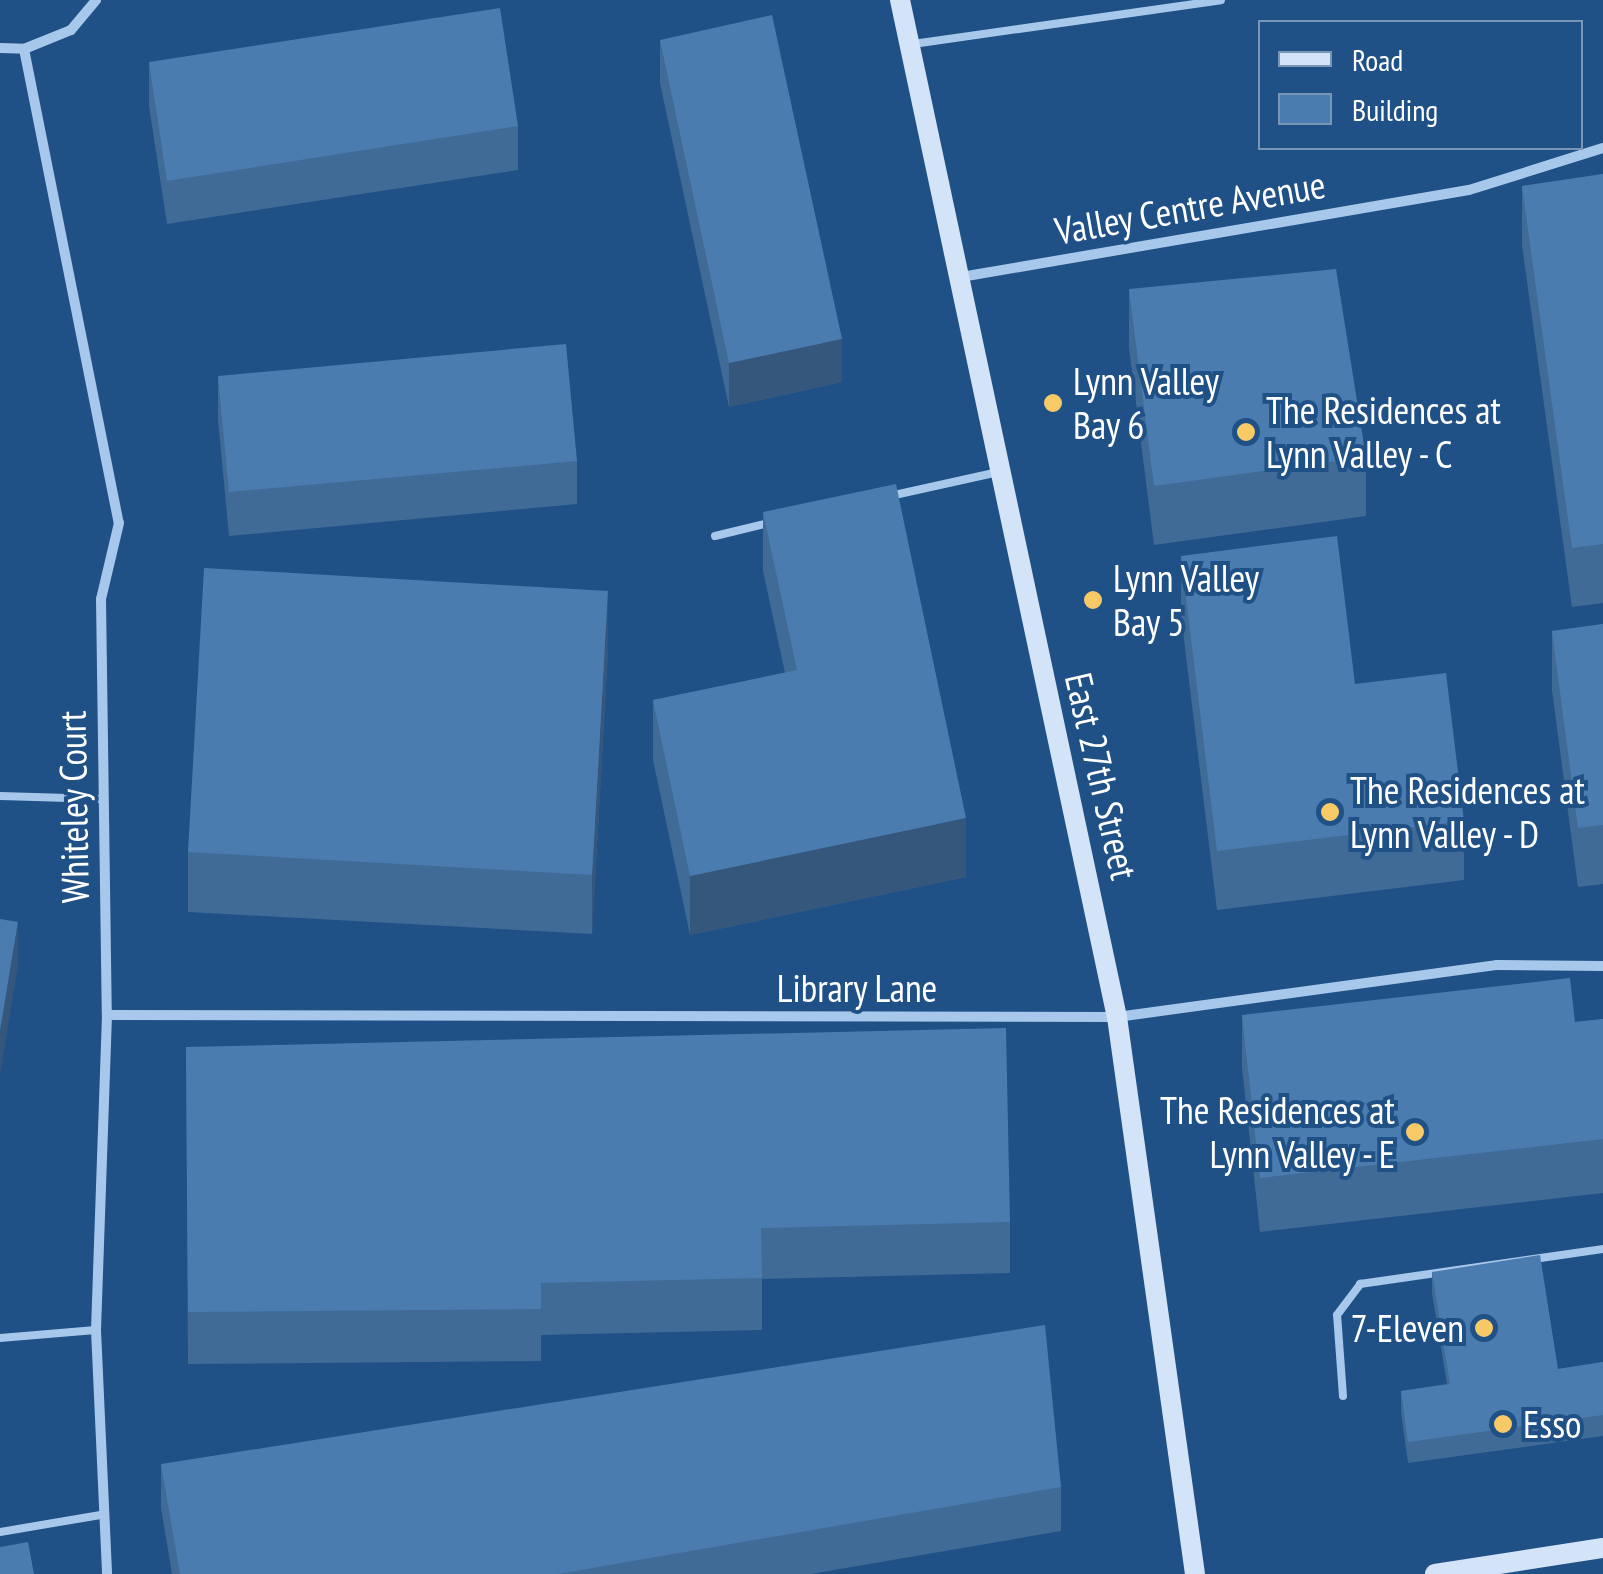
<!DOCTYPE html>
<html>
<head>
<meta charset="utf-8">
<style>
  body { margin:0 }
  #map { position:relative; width:1603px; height:1574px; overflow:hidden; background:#1f5086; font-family:"PT Sans Narrow",sans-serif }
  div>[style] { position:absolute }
  .lane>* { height:8px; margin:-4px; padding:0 4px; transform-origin:4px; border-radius:4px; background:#a7c8ea }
  .street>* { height:10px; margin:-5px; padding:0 5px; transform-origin:5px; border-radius:5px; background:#a7c8ea }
  .secondary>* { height:20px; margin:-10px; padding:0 10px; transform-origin:10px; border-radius:10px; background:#d3e4f8 }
  .wall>* { inset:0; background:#406b97 }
  .shaded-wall>* { inset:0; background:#34577b }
  .building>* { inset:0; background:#4b7cb0 }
  .dots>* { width:28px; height:28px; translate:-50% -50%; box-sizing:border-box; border:5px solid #1f5086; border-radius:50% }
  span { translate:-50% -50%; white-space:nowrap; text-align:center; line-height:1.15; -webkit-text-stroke:8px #1f5086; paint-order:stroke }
  .street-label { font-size:38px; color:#fff }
  .poi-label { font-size:38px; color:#fff }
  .left { translate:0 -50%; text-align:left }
  .right { translate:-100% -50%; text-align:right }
  .legend { position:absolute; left:1258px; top:20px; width:325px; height:130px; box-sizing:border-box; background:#1f5086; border:2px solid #7996b6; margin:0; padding:12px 18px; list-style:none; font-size:30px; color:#fff }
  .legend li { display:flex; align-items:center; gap:20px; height:50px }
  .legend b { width:50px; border:2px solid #7996b6 }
</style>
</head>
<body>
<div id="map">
  <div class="lane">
    <div style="left:913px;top:44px;width:311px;rotate:-8.1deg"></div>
    <div style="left:890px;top:496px;width:111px;rotate:-12.5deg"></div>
    <div style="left:715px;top:536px;width:56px;rotate:-13.5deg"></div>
    <div style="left:0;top:796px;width:102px;rotate:1.7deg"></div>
    <div style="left:0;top:1338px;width:96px;rotate:-4.8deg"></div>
    <div style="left:1343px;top:1396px;width:81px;rotate:-94.2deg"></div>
    <div style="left:1337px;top:1315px;width:39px;rotate:-53deg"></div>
    <div style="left:1360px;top:1284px;width:246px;rotate:-8.2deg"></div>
    <div style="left:0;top:1532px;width:102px;rotate:-9.6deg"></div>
  </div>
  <div class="street">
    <div style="left:0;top:48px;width:24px;rotate:2deg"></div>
    <div style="left:24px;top:49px;width:51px;rotate:-22deg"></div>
    <div style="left:71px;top:30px;width:39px;rotate:-50deg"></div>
    <div style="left:24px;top:49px;width:483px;rotate:78.7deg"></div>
    <div style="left:119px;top:523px;width:78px;rotate:103.3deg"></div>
    <div style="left:101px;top:599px;width:416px;rotate:89.2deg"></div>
    <div style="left:107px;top:1015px;width:315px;rotate:92deg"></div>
    <div style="left:96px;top:1330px;width:244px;rotate:87.4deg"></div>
    <div style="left:961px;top:277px;width:515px;rotate:-9.72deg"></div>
    <div style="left:1469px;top:190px;width:140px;rotate:-17.4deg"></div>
    <div style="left:107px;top:1015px;width:1010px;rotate:0.11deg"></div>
    <div style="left:1117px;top:1017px;width:384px;rotate:-7.8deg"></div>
    <div style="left:1497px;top:965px;width:106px;rotate:0.5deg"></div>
  </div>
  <div class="secondary">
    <div style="left:900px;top:0;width:1040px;rotate:77.96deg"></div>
    <div style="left:1117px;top:1017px;width:562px;rotate:82.03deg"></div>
    <div style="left:1435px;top:1574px;width:170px;rotate:-8.8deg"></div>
  </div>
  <div class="wall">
    <div style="clip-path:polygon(660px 40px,842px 382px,729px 407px,660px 83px)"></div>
    <div style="clip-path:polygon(149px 62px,518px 126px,518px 170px,167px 224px,149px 106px)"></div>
    <div style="clip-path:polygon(1603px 174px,1603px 603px,1572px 607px,1522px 245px,1522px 186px)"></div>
    <div style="clip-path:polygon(1129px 289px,1366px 457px,1366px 516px,1154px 545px,1129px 348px)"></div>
    <div style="clip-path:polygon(218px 376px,577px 461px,577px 504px,229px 536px,218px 420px)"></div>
    <div style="clip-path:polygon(763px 512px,966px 877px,690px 935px,653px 760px,653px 700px,785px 673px,763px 571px)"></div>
    <div style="clip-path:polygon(1181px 556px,1355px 684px,1464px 821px,1464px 880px,1217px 910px,1181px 615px)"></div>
    <div style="clip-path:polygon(1603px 624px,1603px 884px,1578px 887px,1552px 690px,1552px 631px)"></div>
    <div style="clip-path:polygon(608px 650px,592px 934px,188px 912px,188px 852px)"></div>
    <div style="clip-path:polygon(1242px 1015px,1575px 1022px,1603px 1019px,1603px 1193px,1260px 1232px,1242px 1068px)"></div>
    <div style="clip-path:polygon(186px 1047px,1010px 1222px,1010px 1273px,762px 1279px,762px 1330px,541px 1335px,541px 1361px,188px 1364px)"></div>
    <div style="clip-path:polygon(1432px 1272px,1558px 1369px,1603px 1362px,1603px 1436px,1408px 1463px,1401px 1412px,1401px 1391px,1447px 1384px,1432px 1293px)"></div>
    <div style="clip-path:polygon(161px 1464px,1061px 1487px,1061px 1531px,811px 1574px,172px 1574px,161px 1508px)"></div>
  </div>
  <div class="shaded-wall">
    <div style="clip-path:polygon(842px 339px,842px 382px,729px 407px,729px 363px)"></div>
    <div style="clip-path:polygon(608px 591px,608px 650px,592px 934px,592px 875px)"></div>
    <div style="clip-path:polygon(966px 818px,966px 877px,690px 935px,690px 876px)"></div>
    <div style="clip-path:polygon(18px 922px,18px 966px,0 1075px,0 1031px)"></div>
  </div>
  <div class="building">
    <div style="clip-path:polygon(500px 8px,518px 126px,167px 181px,149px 62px)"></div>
    <div style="clip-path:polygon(772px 15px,842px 339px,729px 363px,660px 40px)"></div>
    <div style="clip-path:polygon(1603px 174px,1603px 544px,1572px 548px,1522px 186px)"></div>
    <div style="clip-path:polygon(1336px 269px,1366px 457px,1154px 486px,1129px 289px)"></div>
    <div style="clip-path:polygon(566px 344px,577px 461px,229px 492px,218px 376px)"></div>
    <div style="clip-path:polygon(896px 484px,966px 818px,690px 876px,653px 700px,797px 670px,763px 512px)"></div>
    <div style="clip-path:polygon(1337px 536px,1355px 684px,1446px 673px,1464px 821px,1217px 851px,1181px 556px)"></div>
    <div style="clip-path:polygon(204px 568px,608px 591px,592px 875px,188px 852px)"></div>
    <div style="clip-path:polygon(1603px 624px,1603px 825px,1578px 828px,1552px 631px)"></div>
    <div style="clip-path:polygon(0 919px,18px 922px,0 1031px)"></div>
    <div style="clip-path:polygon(1570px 978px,1575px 1022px,1603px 1019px,1603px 1139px,1260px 1178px,1242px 1015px)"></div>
    <div style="clip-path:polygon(1006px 1028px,1010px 1222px,761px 1228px,762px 1278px,541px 1283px,541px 1309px,188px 1312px,186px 1047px)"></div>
    <div style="clip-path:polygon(1540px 1255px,1558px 1369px,1603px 1362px,1603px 1415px,1408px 1442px,1401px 1391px,1450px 1384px,1432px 1272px)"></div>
    <div style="clip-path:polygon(1045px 1325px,1061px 1487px,558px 1574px,180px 1574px,161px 1464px)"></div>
    <div style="clip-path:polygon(28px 1542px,34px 1574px,0 1574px,0 1547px)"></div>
  </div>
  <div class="dots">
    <div style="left:1053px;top:403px;background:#f8c967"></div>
    <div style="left:1246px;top:432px;background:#f8c967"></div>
    <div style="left:1093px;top:600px;background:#f8c967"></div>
    <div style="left:1330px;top:812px;background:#f8c967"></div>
    <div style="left:1415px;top:1132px;background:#f8c967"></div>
    <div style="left:1484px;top:1328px;background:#f8c967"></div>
    <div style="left:1503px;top:1424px;background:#f8c967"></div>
  </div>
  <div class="street-label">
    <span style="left:1190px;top:207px;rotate:-10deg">Valley Centre Avenue</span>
    <span style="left:1102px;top:776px;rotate:77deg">East 27th Street</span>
    <span style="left:73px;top:807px;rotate:-91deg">Whiteley Court</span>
    <span style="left:857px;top:988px">Library Lane</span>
  </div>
  <div class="poi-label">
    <span class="left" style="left:1073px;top:403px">Lynn Valley<br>Bay 6</span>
    <span class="left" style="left:1266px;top:432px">The Residences at<br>Lynn Valley - C</span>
    <span class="left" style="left:1113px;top:600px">Lynn Valley<br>Bay 5</span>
    <span class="left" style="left:1350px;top:812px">The Residences at<br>Lynn Valley - D</span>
    <span class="right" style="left:1395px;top:1132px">The Residences at<br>Lynn Valley - E</span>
    <span class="right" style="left:1464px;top:1328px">7-Eleven</span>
    <span class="left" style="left:1523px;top:1424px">Esso</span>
  </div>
  <ul class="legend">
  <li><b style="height:12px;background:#d3e4f8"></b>Road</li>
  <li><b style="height:28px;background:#4b7cb0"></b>Building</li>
  </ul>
</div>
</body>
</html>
